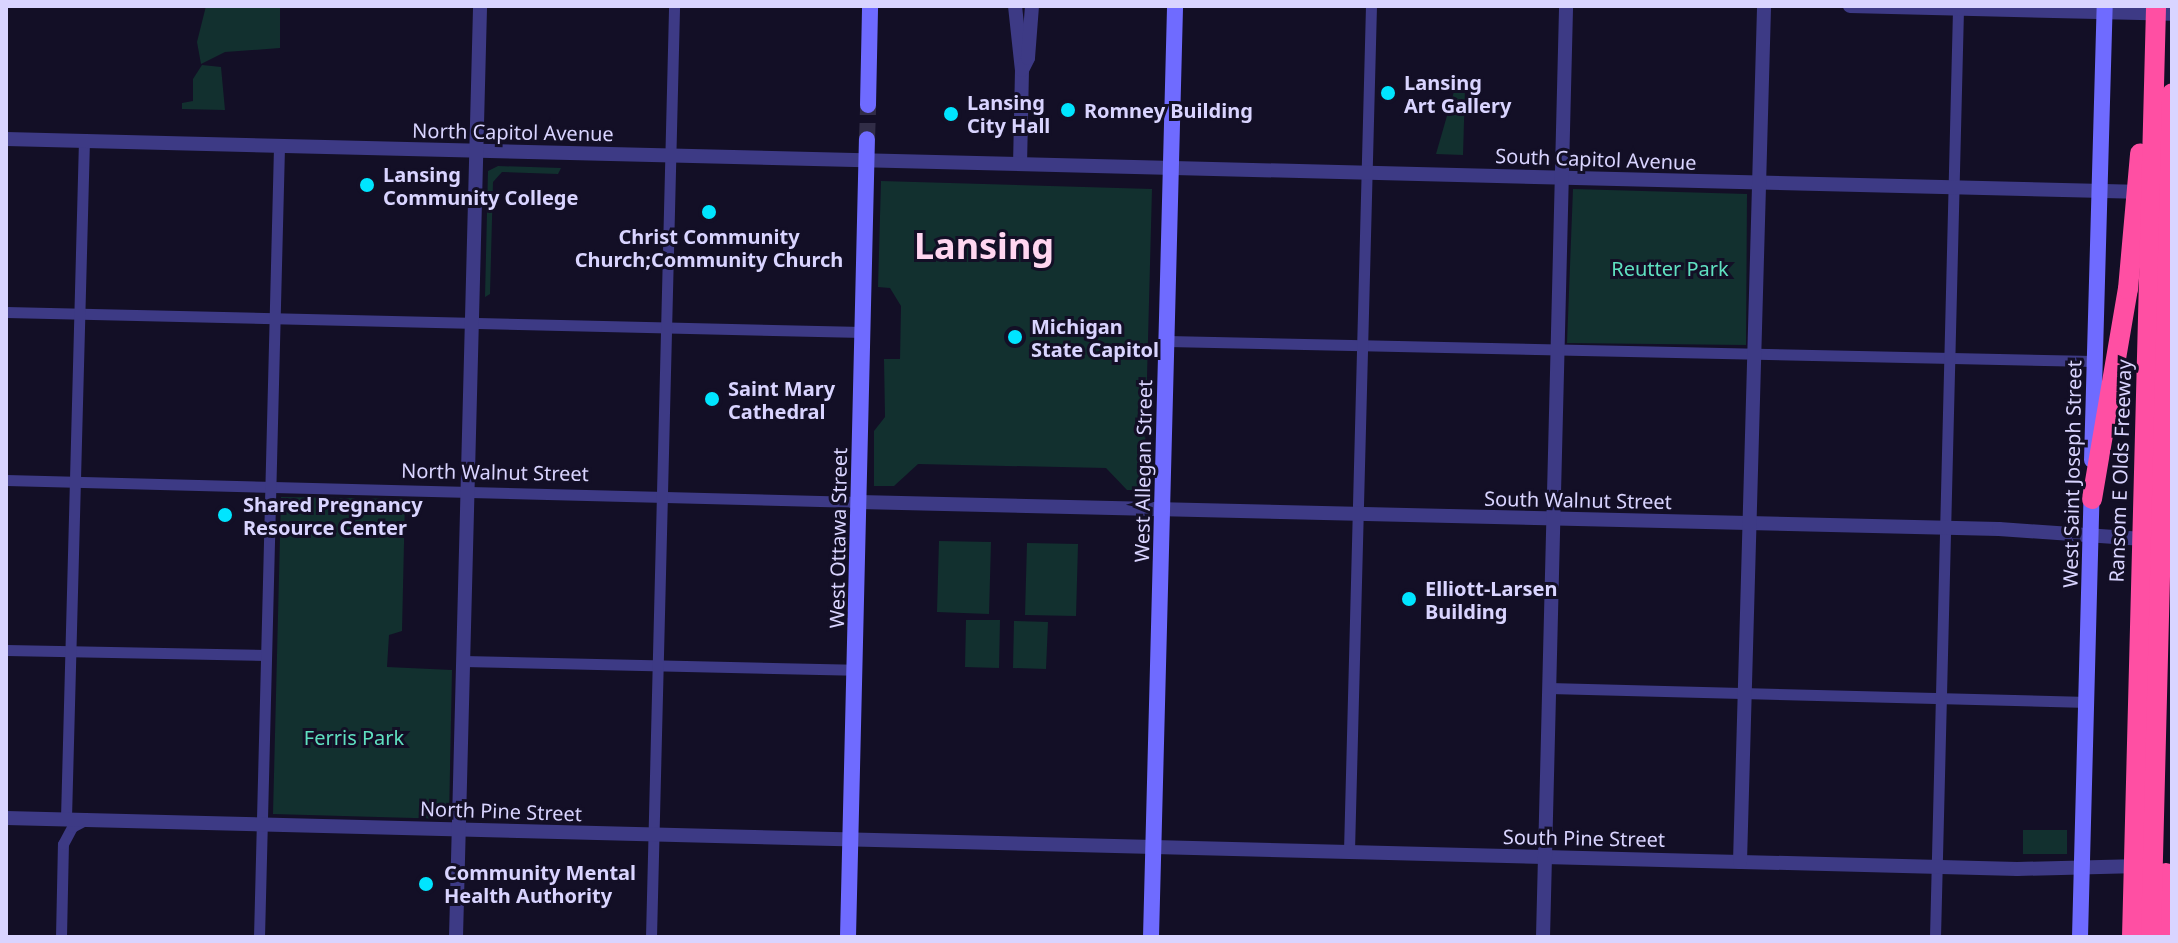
<!DOCTYPE html>
<html>
<head>
<meta charset="utf-8">
<style>
  body { margin:0 }
  #map { position:relative; width:2178px; height:943px; overflow:hidden; background:#130f26; font-family:"Noto Sans",sans-serif }
  div>[style] { position:absolute }
  .green>* { inset:0; background:#12302f }
  .secondary-tunnel>* { height:16px; margin-top:-8px; transform-origin:0; background:repeating-linear-gradient(90deg,#312d47 0 16px,transparent 0 24px) }
  .minor>* { height:11px; margin:-5.5px; padding:0 5.5px; transform-origin:5.5px; border-radius:5.5px; background:#3d3a85 }
  .tertiary>* { height:14px; margin:-7px; padding:0 7px; transform-origin:7px; border-radius:7px; background:#3d3a85 }
  .secondary>* { height:16px; margin:-8px; padding:0 8px; transform-origin:8px; border-radius:8px; background:#6f6bff }
  .motorway>* { height:20px; margin:-10px; padding:0 10px; transform-origin:10px; border-radius:10px; background:#ff4fa3 }
  .dots>* { width:22px; height:22px; translate:-50% -50%; box-sizing:border-box; border:4px solid #130f26; border-radius:50% }
  span { translate:-50% -50%; white-space:nowrap; text-align:center; line-height:1.15; -webkit-text-stroke:6px #130f26; paint-order:stroke }
  .poi-label { font-size:20px; color:#d9d4ff; font-weight:700 }
  .left { translate:0 -50%; text-align:left }
  .street-label { font-size:20px; color:#d9d4ff }
  .park-label { font-size:20px; color:#5fe0c0 }
  .town-label { font-size:36px; color:#ffd6f0; font-weight:700 }
  .frame { position:absolute; inset:0; border:8px solid #d9d4ff; pointer-events:none }
</style>
</head>
<body>
<div id="map">
  <div class="green">
    <div style="clip-path:polygon(206px 6px,280px 6px,280px 48px,225px 52px,201px 64px,197px 42px)"></div>
    <div style="clip-path:polygon(202px 65px,221px 67px,225px 110px,182px 109px,182px 103px,193px 101px,193px 79px)"></div>
    <div style="clip-path:polygon(1455px 88px,1465px 88px,1463px 155px,1436px 154px)"></div>
    <div style="clip-path:polygon(498px 166px,561px 168px,558px 174px,502px 172px,493px 182px,490px 294px,485px 297px,488px 171px)"></div>
    <div style="clip-path:polygon(881px 181px,1152px 189px,1144px 490px,1127px 490px,1106px 468px,918px 464px,894px 486px,874px 486px,874px 431px,885px 417px,884px 359px,900px 359px,901px 306px,890px 288px,878px 287px)"></div>
    <div style="clip-path:polygon(1573px 189px,1747px 194px,1746px 345px,1567px 343px)"></div>
    <div style="clip-path:polygon(281px 497px,405px 499px,402px 631px,389px 635px,387px 667px,452px 670px,449px 819px,273px 814px)"></div>
    <div style="clip-path:polygon(939px 541px,991px 542px,989px 614px,937px 612px)"></div>
    <div style="clip-path:polygon(1027px 543px,1078px 544px,1076px 616px,1025px 615px)"></div>
    <div style="clip-path:polygon(966px 620px,1000px 620px,999px 668px,965px 667px)"></div>
    <div style="clip-path:polygon(1014px 621px,1048px 622px,1046px 669px,1013px 668px)"></div>
    <div style="clip-path:polygon(2023px 830px,2067px 830px,2067px 854px,2023px 854px)"></div>
  </div>
  <div class="secondary-tunnel">
    <div style="left:867px;top:139px;width:34px;rotate:-88deg"></div>
  </div>
  <div class="minor">
    <div style="left:6px;top:312px;width:857px;rotate:1.34deg"></div>
    <div style="left:1167px;top:341px;width:926px;rotate:1.24deg"></div>
    <div style="left:6px;top:480px;width:853px;rotate:1.48deg"></div>
    <div style="left:6px;top:650px;width:259px;rotate:1.1deg"></div>
    <div style="left:463px;top:661px;width:391px;rotate:1.3deg"></div>
    <div style="left:1549px;top:688px;width:539px;rotate:1.49deg"></div>
    <div style="left:66px;top:818px;width:677px;rotate:-88.48deg"></div>
    <div style="left:1349px;top:851px;width:845px;rotate:-88.51deg"></div>
    <div style="left:61px;top:937px;width:93px;rotate:-88.8deg"></div>
    <div style="left:63px;top:844px;width:19px;rotate:-62deg"></div>
    <div style="left:72px;top:827px;width:15px;rotate:-28deg"></div>
    <div style="left:259px;top:937px;width:791px;rotate:-88.55deg"></div>
    <div style="left:651px;top:937px;width:931px;rotate:-88.58deg"></div>
    <div style="left:1935px;top:937px;width:931px;rotate:-88.58deg"></div>
  </div>
  <div class="tertiary">
    <div style="left:1015px;top:6px;width:64px;rotate:83.8deg"></div>
    <div style="left:1022px;top:70px;width:94px;rotate:91.2deg"></div>
    <div style="left:1850px;top:6px;width:322px;rotate:1.4deg"></div>
    <div style="left:1022px;top:70px;width:13px;rotate:-63deg"></div>
    <div style="left:1028px;top:58px;width:52px;rotate:-85.6deg"></div>
    <div style="left:6px;top:139px;width:2139px;rotate:1.42deg"></div>
    <div style="left:859px;top:502px;width:1140px;rotate:1.36deg"></div>
    <div style="left:1999px;top:529px;width:173px;rotate:4deg"></div>
    <div style="left:6px;top:818px;width:2012px;rotate:1.45deg"></div>
    <div style="left:2017px;top:869px;width:123px;rotate:-1.4deg"></div>
    <div style="left:1740px;top:862px;width:856px;rotate:-88.39deg"></div>
    <div style="left:456px;top:937px;width:931px;rotate:-88.52deg"></div>
    <div style="left:1543px;top:937px;width:931px;rotate:-88.58deg"></div>
  </div>
  <div class="secondary">
    <div style="left:868px;top:105px;width:99px;rotate:-88.8deg"></div>
    <div style="left:2092px;top:460px;width:454px;rotate:-88.4deg"></div>
    <div style="left:848px;top:937px;width:798px;rotate:-88.64deg"></div>
    <div style="left:1151px;top:937px;width:931px;rotate:-88.52deg"></div>
    <div style="left:2080px;top:937px;width:450px;rotate:-88.5deg"></div>
  </div>
  <div class="motorway">
    <div style="left:2092px;top:499px;width:213px;rotate:-80.3deg"></div>
    <div style="left:2128px;top:289px;width:136px;rotate:-84.9deg"></div>
    <div style="left:2166px;top:873px;width:64px;rotate:88.2deg"></div>
    <div style="left:2132px;top:937px;width:931px;rotate:-88.52deg"></div>
    <div style="left:2151px;top:937px;width:844px;rotate:-88.57deg"></div>
  </div>
  <div class="dots">
    <div style="left:1388px;top:93px;background:#00e5ff"></div>
    <div style="left:1068px;top:110px;background:#00e5ff"></div>
    <div style="left:951px;top:114px;background:#00e5ff"></div>
    <div style="left:367px;top:185px;background:#00e5ff"></div>
    <div style="left:709px;top:212px;background:#00e5ff"></div>
    <div style="left:1015px;top:337px;background:#00e5ff"></div>
    <div style="left:712px;top:399px;background:#00e5ff"></div>
    <div style="left:225px;top:515px;background:#00e5ff"></div>
    <div style="left:1409px;top:599px;background:#00e5ff"></div>
    <div style="left:426px;top:884px;background:#00e5ff"></div>
  </div>
  <div class="poi-label">
    <span class="left" style="left:1404px;top:94px">Lansing<br>Art Gallery</span>
    <span class="left" style="left:967px;top:114px">Lansing<br>City Hall</span>
    <span class="left" style="left:1084px;top:110px">Romney Building</span>
    <span class="left" style="left:383px;top:186px">Lansing<br>Community College</span>
    <span style="left:709px;top:248px">Christ Community<br>Church;Community Church</span>
    <span class="left" style="left:1031px;top:338px">Michigan<br>State Capitol</span>
    <span class="left" style="left:728px;top:400px">Saint Mary<br>Cathedral</span>
    <span class="left" style="left:243px;top:516px">Shared Pregnancy<br>Resource Center</span>
    <span class="left" style="left:1425px;top:600px">Elliott-Larsen<br>Building</span>
    <span class="left" style="left:444px;top:884px">Community Mental<br>Health Authority</span>
  </div>
  <div class="street-label">
    <span style="left:513px;top:132px;rotate:1deg">North Capitol Avenue</span>
    <span style="left:1596px;top:159px;rotate:2deg">South Capitol Avenue</span>
    <span style="left:1143px;top:471px;rotate:-89deg">West Allegan Street</span>
    <span style="left:2120px;top:471px;rotate:-88deg">Ransom E Olds Freeway</span>
    <span style="left:495px;top:472px;rotate:1deg">North Walnut Street</span>
    <span style="left:2072px;top:474px;rotate:-89deg">West Saint Joseph Street</span>
    <span style="left:1578px;top:500px;rotate:1deg">South Walnut Street</span>
    <span style="left:838px;top:538px;rotate:-89deg">West Ottawa Street</span>
    <span style="left:501px;top:811px;rotate:2deg">North Pine Street</span>
    <span style="left:1584px;top:838px;rotate:1deg">South Pine Street</span>
  </div>
  <div class="park-label">
    <span style="left:1670px;top:268px">Reutter Park</span>
    <span style="left:354px;top:737px">Ferris Park</span>
  </div>
  <div class="town-label">
    <span style="left:984px;top:246px">Lansing</span>
  </div>
  <div class="frame"></div>
</div>
</body>
</html>
